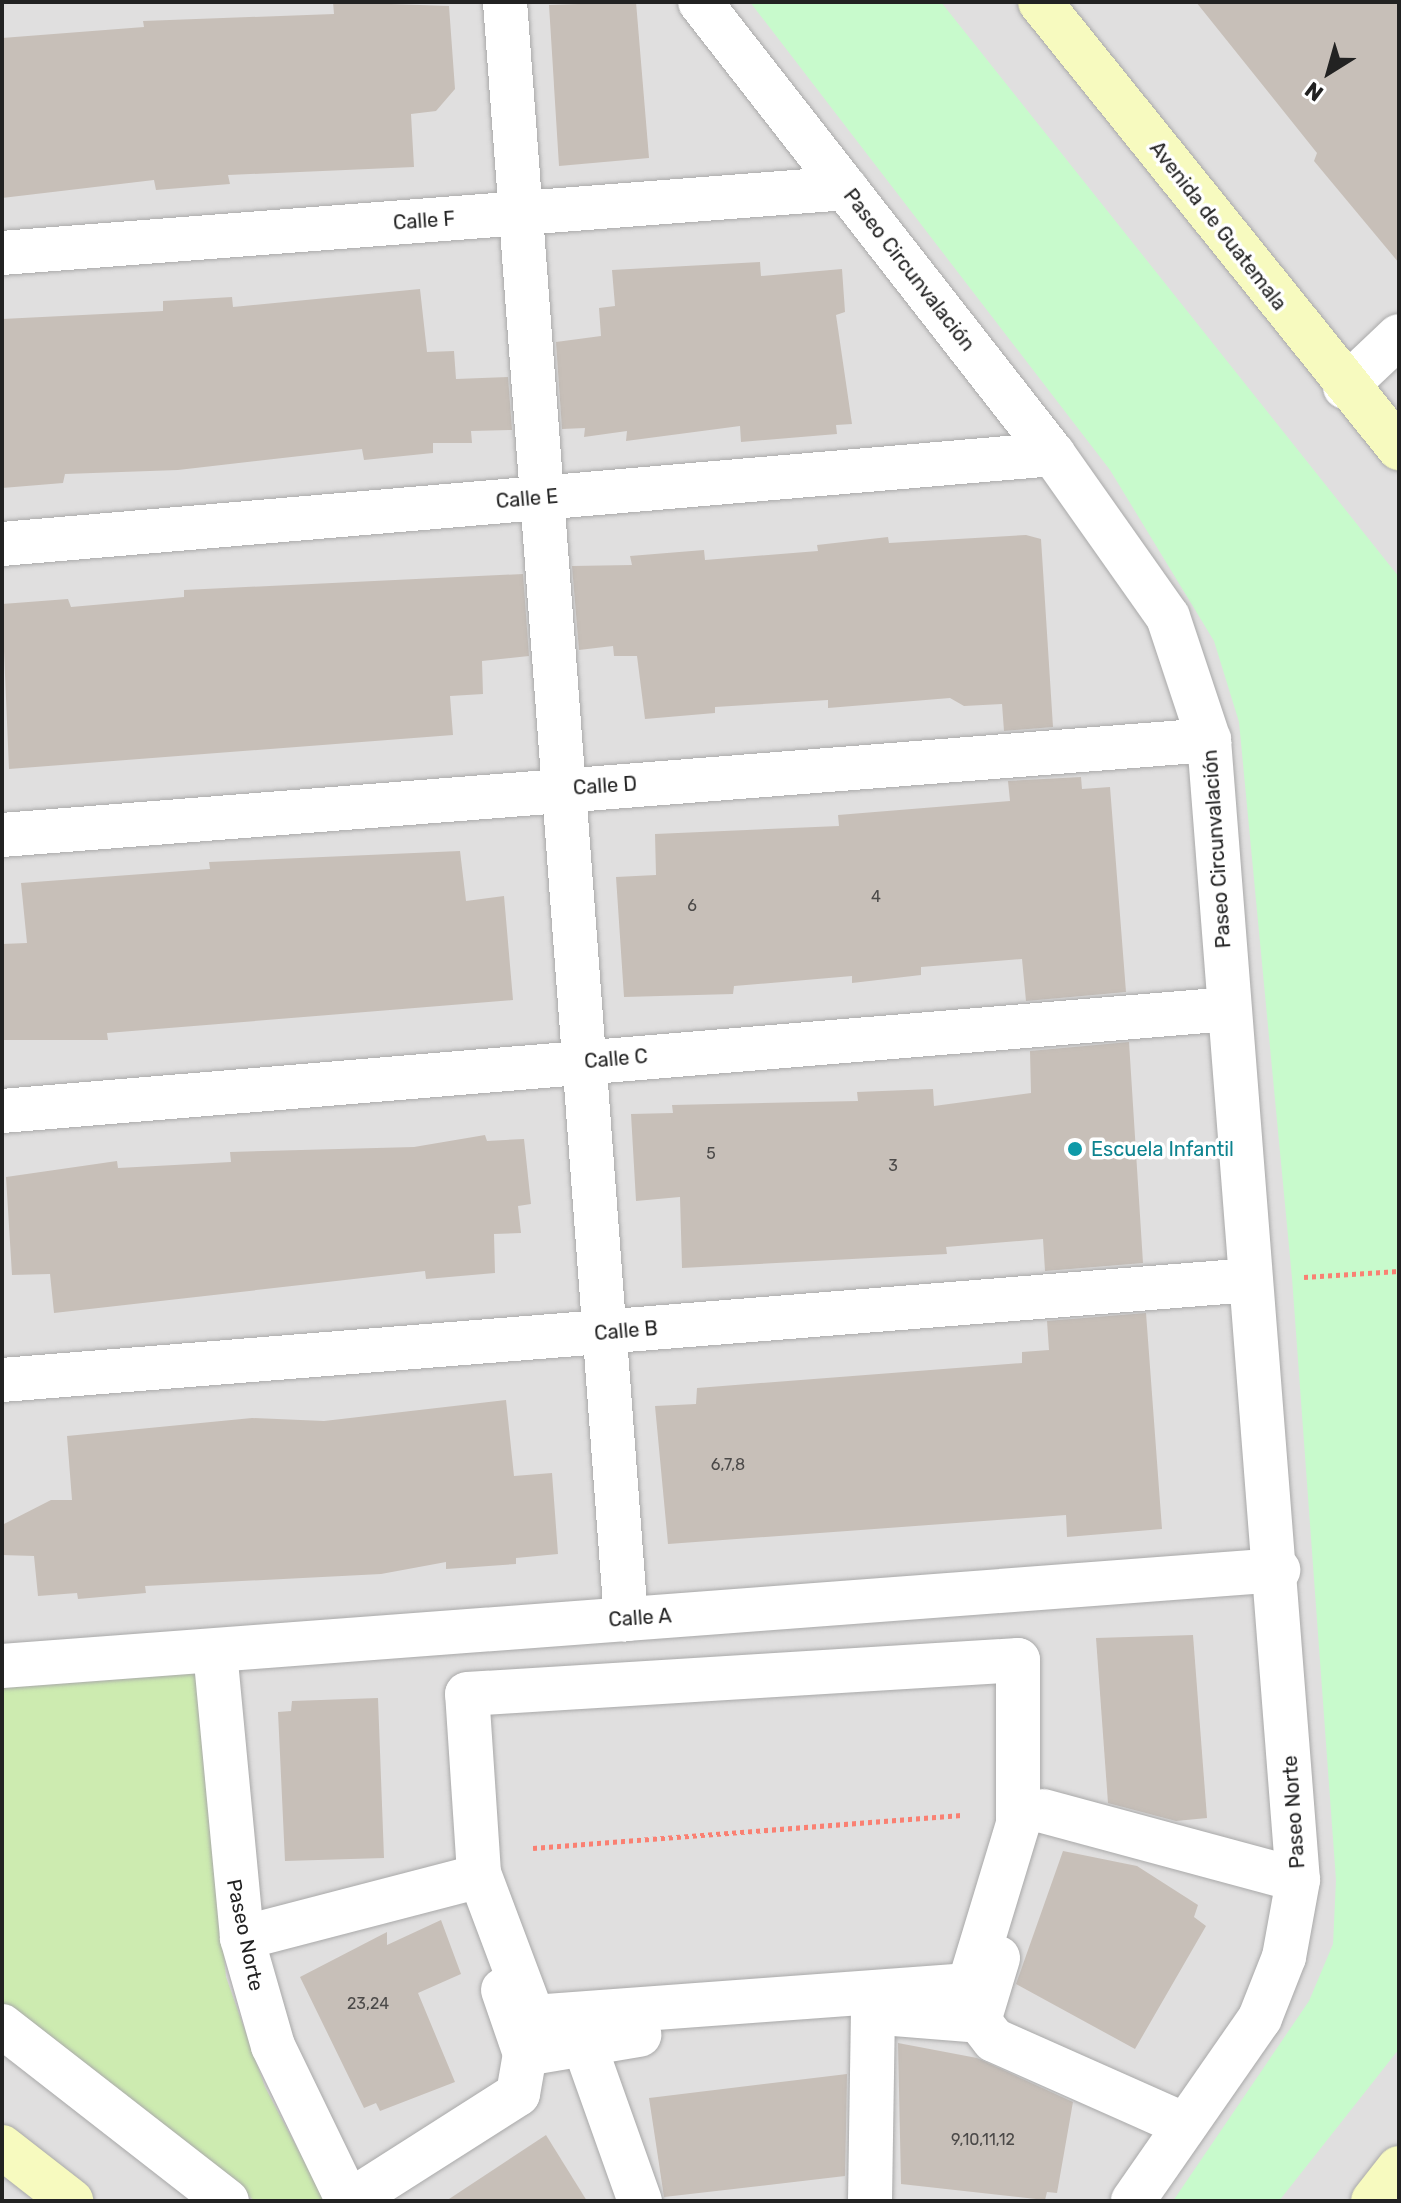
<!DOCTYPE html>
<html>
<head>
<meta charset="utf-8">
<style>
  body { margin:0 }
  #map { position:relative; width:1401px; height:2203px; overflow:hidden; background:#f2efe9; font-family:Rubik,sans-serif }
  div>[style] { position:absolute }
  .residential>* { inset:0; background:#e0dfdf }
  .grass>* { inset:0; background:#cdebb0 }
  .park>* { inset:0; background:#c8facc }
  .building>* { inset:0; background:#c7bfb8 }
  .path>* { height:5px; margin-top:-2.5px; transform-origin:0; background:repeating-linear-gradient(90deg,#fa8072 0 4px,transparent 0 8px) }
  .roads { filter:drop-shadow(0 0 2px #a9a9a9) drop-shadow(0 0 2px #a9a9a9) }
  .street>* { height:44px; margin:-22px; padding:0 22px; transform-origin:22px; border-radius:22px; background:#fff }
  .secondary>* { height:44px; margin:-22px; padding:0 22px; transform-origin:22px; border-radius:22px; background:#f7fabf }
  .dots>* { width:22px; height:22px; translate:-50% -50%; box-sizing:border-box; border:4px solid #fff; border-radius:50% }
  span { translate:-50% -50%; white-space:nowrap; text-align:center; line-height:1.15; -webkit-text-stroke:7px #fff; paint-order:stroke }
  .number-label { font-size:16px; color:#4b4948 }
  .number-label span { -webkit-text-stroke-width:0 }
  .street-label { font-size:20px; color:#222 }
  .culture-label { font-size:20px; color:#0d838f }
  .left { translate:0 -50%; text-align:left }
  .frame { position:absolute; inset:0; border:4px solid #222; pointer-events:none }
  .north { position:absolute; left:1289px; top:32px; width:80px; height:80px; -webkit-text-stroke:6px #fff; paint-order:stroke; rotate:217deg; font-size:22px; font-weight:700; line-height:32px; text-align:center; color:#222 }
  .north::after { content:''; display:block; margin:auto; width:28px; height:36px; background:#222; clip-path:polygon(50% 0,100% 100%,50% 72%,0 100%) }
</style>
</head>
<body>
<div id="map">
  <div class="residential">
    <div style="clip-path:polygon(2px 2px,1399px 2px,1399px 2201px,2px 2201px)"></div>
  </div>
  <div class="grass">
    <div style="clip-path:polygon(198px 1673px,226px 1977px,265px 2087px,325px 2201px,255px 2201px,2px 2004px,2px 1686px)"></div>
  </div>
  <div class="park">
    <div style="clip-path:polygon(750px 2px,941px 2px,1399px 577px,1399px 2049px,1279px 2201px,1173px 2201px,1309px 2001px,1333px 1944px,1336px 1880px,1292px 1278px,1239px 722px,1214px 641px,1110px 470px)"></div>
  </div>
  <div class="building">
    <div style="clip-path:polygon(333px 2px,449px 6px,455px 89px,436px 111px,411px 114px,414px 167px,228px 175px,230px 184px,156px 190px,154px 180px,2px 198px,2px 38px,144px 27px,143px 21px,334px 14px)"></div>
    <div style="clip-path:polygon(636px 2px,649px 158px,559px 166px,549px 5px)"></div>
    <div style="clip-path:polygon(1196px 2px,1399px 2px,1399px 263px,1314px 161px,1317px 153px)"></div>
    <div style="clip-path:polygon(760px 262px,761px 276px,842px 269px,845px 312px,836px 315px,852px 424px,836px 425px,837px 434px,741px 442px,740px 426px,626px 441px,627px 431px,584px 437px,585px 428px,562px 429px,556px 342px,601px 336px,599px 308px,615px 306px,612px 270px)"></div>
    <div style="clip-path:polygon(420px 289px,427px 352px,454px 351px,456px 379px,508px 377px,512px 430px,471px 431px,472px 443px,433px 443px,433px 453px,364px 460px,362px 449px,178px 470px,65px 474px,63px 483px,2px 488px,2px 319px,163px 311px,163px 301px,232px 297px,233px 307px)"></div>
    <div style="clip-path:polygon(1026px 535px,1041px 539px,1053px 727px,1004px 731px,1002px 704px,964px 706px,950px 698px,828px 708px,828px 700px,715px 707px,715px 713px,645px 719px,637px 656px,614px 656px,613px 646px,579px 650px,572px 566px,632px 565px,630px 556px,704px 550px,705px 560px,818px 551px,817px 545px,888px 537px,889px 543px)"></div>
    <div style="clip-path:polygon(523px 574px,529px 656px,482px 661px,483px 694px,450px 696px,453px 735px,9px 769px,2px 604px,68px 599px,71px 607px,184px 597px,184px 590px)"></div>
    <div style="clip-path:polygon(1081px 777px,1082px 789px,1110px 787px,1126px 992px,1026px 1001px,1022px 959px,921px 967px,921px 975px,852px 983px,852px 976px,734px 986px,733px 994px,624px 997px,616px 877px,656px 875px,655px 834px,839px 826px,838px 815px,1010px 801px,1008px 781px)"></div>
    <div style="clip-path:polygon(460px 851px,466px 901px,504px 896px,513px 1000px,107px 1033px,108px 1040px,2px 1040px,2px 944px,27px 943px,21px 883px,210px 869px,209px 862px)"></div>
    <div style="clip-path:polygon(1129px 1042px,1143px 1263px,1045px 1271px,1043px 1239px,946px 1247px,947px 1254px,682px 1268px,680px 1197px,636px 1201px,631px 1114px,673px 1113px,672px 1105px,858px 1101px,857px 1092px,933px 1089px,934px 1106px,1031px 1093px,1030px 1051px)"></div>
    <div style="clip-path:polygon(485px 1135px,487px 1141px,524px 1139px,531px 1204px,518px 1206px,521px 1233px,494px 1234px,495px 1273px,426px 1279px,425px 1271px,54px 1313px,50px 1274px,12px 1275px,6px 1177px,117px 1161px,118px 1168px,231px 1162px,230px 1152px,414px 1147px)"></div>
    <div style="clip-path:polygon(1146px 1313px,1162px 1529px,1067px 1537px,1066px 1515px,668px 1544px,655px 1406px,696px 1404px,697px 1388px,1022px 1363px,1022px 1352px,1049px 1350px,1047px 1321px)"></div>
    <div style="clip-path:polygon(506px 1400px,514px 1476px,552px 1473px,558px 1554px,516px 1558px,516px 1564px,446px 1569px,446px 1562px,381px 1574px,145px 1586px,146px 1593px,78px 1599px,77px 1593px,38px 1596px,34px 1556px,2px 1555px,2px 1525px,51px 1500px,72px 1500px,67px 1436px,252px 1418px,324px 1421px)"></div>
    <div style="clip-path:polygon(1193px 1635px,1207px 1818px,1176px 1821px,1108px 1803px,1096px 1638px)"></div>
    <div style="clip-path:polygon(378px 1698px,384px 1858px,285px 1861px,278px 1712px,291px 1711px,292px 1701px)"></div>
    <div style="clip-path:polygon(1063px 1851px,1137px 1866px,1198px 1905px,1194px 1917px,1206px 1926px,1135px 2049px,1016px 1984px)"></div>
    <div style="clip-path:polygon(441px 1920px,461px 1974px,418px 1993px,455px 2082px,380px 2111px,376px 2103px,364px 2108px,300px 1977px,387px 1932px,387px 1945px)"></div>
    <div style="clip-path:polygon(898px 2043px,977px 2058px,1073px 2102px,1057px 2193px,1047px 2192px,1045px 2200px,901px 2184px)"></div>
    <div style="clip-path:polygon(847px 2074px,845px 2176px,664px 2197px,649px 2098px)"></div>
    <div style="clip-path:polygon(546px 2135px,587px 2201px,446px 2201px)"></div>
  </div>
  <div class="path">
    <div style="left:1304px;top:1277px;width:95px;rotate:-3.6deg"></div>
    <div style="left:533px;top:1848px;width:430px;rotate:-4.4deg"></div>
  </div>
  <div class="roads">
    <div class="street">
      <div style="left:505px;top:2px;width:1622px;rotate:85.72deg"></div>
      <div style="left:700px;top:2px;width:574px;rotate:52.01deg"></div>
      <div style="left:1053px;top:454px;width:199px;rotate:54.8deg"></div>
      <div style="left:1168px;top:617px;width:130px;rotate:71.6deg"></div>
      <div style="left:1209px;top:740px;width:1143px;rotate:85.54deg"></div>
      <div style="left:1298px;top:1880px;width:78px;rotate:100.3deg"></div>
      <div style="left:1284px;top:1957px;width:66px;rotate:111.5deg"></div>
      <div style="left:1260px;top:2018px;width:223px;rotate:124.8deg"></div>
      <div style="left:2px;top:253px;width:846px;rotate:-4.4deg"></div>
      <div style="left:1345px;top:387px;width:74px;rotate:-43.4deg"></div>
      <div style="left:2px;top:544px;width:1055px;rotate:-4.89deg"></div>
      <div style="left:2px;top:835px;width:1211px;rotate:-4.5deg"></div>
      <div style="left:2px;top:1111px;width:1231px;rotate:-4.75deg"></div>
      <div style="left:2px;top:1380px;width:1252px;rotate:-4.58deg"></div>
      <div style="left:215px;top:1651px;width:288px;rotate:84.6deg"></div>
      <div style="left:242px;top:1938px;width:112px;rotate:74deg"></div>
      <div style="left:273px;top:2046px;width:172px;rotate:64.2deg"></div>
      <div style="left:1018px;top:1660px;width:164px;rotate:90deg"></div>
      <div style="left:1018px;top:1824px;width:168px;rotate:106.9deg"></div>
      <div style="left:969px;top:1985px;width:437px;rotate:175.8deg"></div>
      <div style="left:533px;top:2017px;width:154px;rotate:-110.6deg"></div>
      <div style="left:479px;top:1873px;width:179px;rotate:-93.8deg"></div>
      <div style="left:467px;top:1694px;width:552px;rotate:-3.53deg"></div>
      <div style="left:2px;top:1666px;width:1280px;rotate:-4.3deg"></div>
      <div style="left:1043px;top:1811px;width:264px;rotate:15.1deg"></div>
      <div style="left:242px;top:1938px;width:230px;rotate:-14.6deg"></div>
      <div style="left:503px;top:1990px;width:68px;rotate:71deg"></div>
      <div style="left:525px;top:2054px;width:116px;rotate:-9.5deg"></div>
      <div style="left:882px;top:2013px;width:97px;rotate:4.7deg"></div>
      <div style="left:979px;top:2021px;width:66px;rotate:-73.2deg"></div>
      <div style="left:979px;top:2021px;width:24px;rotate:52deg"></div>
      <div style="left:994px;top:2040px;width:209px;rotate:24deg"></div>
      <div style="left:2px;top:2026px;width:285px;rotate:37.9deg"></div>
      <div style="left:584px;top:2044px;width:167px;rotate:70.4deg"></div>
      <div style="left:350px;top:2201px;width:199px;rotate:-32.5deg"></div>
      <div style="left:518px;top:2094px;width:41px;rotate:-80.1deg"></div>
      <div style="left:870px;top:2201px;width:189px;rotate:-89.1deg"></div>
    </div>
    <div class="secondary">
      <div style="left:1040px;top:2px;width:573px;rotate:51.17deg"></div>
      <div style="left:2px;top:2147px;width:88px;rotate:38deg"></div>
      <div style="left:1373px;top:2201px;width:42px;rotate:-51.8deg"></div>
    </div>
  </div>
  <div class="dots">
    <div style="left:1075px;top:1149px;background:#0f9aa8"></div>
  </div>
  <div class="number-label">
    <span style="left:876px;top:897px">4</span>
    <span style="left:692px;top:906px">6</span>
    <span style="left:711px;top:1154px">5</span>
    <span style="left:893px;top:1166px">3</span>
    <span style="left:728px;top:1465px">6,7,8</span>
    <span style="left:368px;top:2004px">23,24</span>
    <span style="left:983px;top:2140px">9,10,11,12</span>
  </div>
  <div class="street-label">
    <span style="left:424px;top:221px;rotate:-4deg">Calle F</span>
    <span style="left:1218px;top:226px;rotate:52deg">Avenida de Guatemala</span>
    <span style="left:909px;top:270px;rotate:52deg">Paseo Circunvalación</span>
    <span style="left:527px;top:499px;rotate:-5deg">Calle E</span>
    <span style="left:605px;top:786px;rotate:-4deg">Calle D</span>
    <span style="left:1217px;top:849px;rotate:-94deg">Paseo Circunvalación</span>
    <span style="left:616px;top:1059px;rotate:-5deg">Calle C</span>
    <span style="left:626px;top:1331px;rotate:-5deg">Calle B</span>
    <span style="left:640px;top:1618px;rotate:-4deg">Calle A</span>
    <span style="left:1294px;top:1812px;rotate:-94deg">Paseo Norte</span>
    <span style="left:245px;top:1935px;rotate:78deg">Paseo Norte</span>
  </div>
  <div class="culture-label">
    <span class="left" style="left:1091px;top:1149px">Escuela Infantil</span>
  </div>
  <div class="frame"></div>
  <div class="north">N</div>
</div>
</body>
</html>
